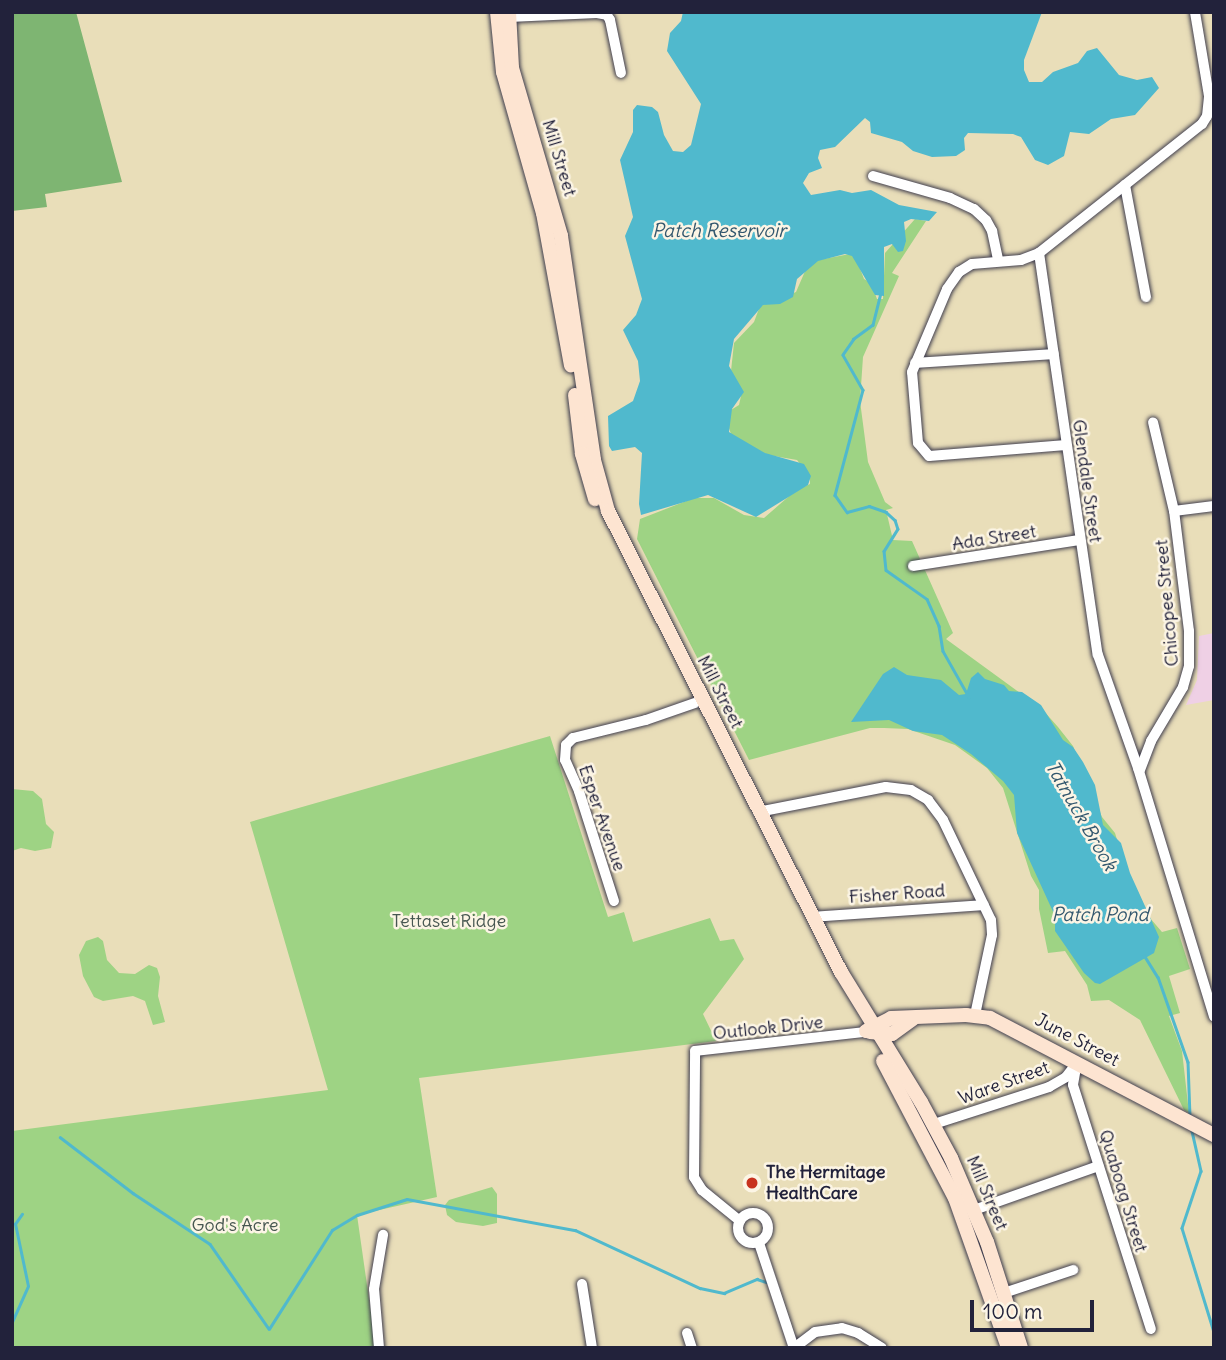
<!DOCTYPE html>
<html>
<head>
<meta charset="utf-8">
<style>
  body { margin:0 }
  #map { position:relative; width:1226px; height:1360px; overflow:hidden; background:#e9deb9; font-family:Delius,sans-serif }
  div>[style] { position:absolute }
  .built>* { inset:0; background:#efd0e5 }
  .green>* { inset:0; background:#9ed384 }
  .forest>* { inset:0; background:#7eb572 }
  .water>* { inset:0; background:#50b9cd }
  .stream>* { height:2.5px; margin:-1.25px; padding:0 1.25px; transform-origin:1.25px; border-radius:1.25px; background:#50b9cd }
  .roads { filter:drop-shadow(0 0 2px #403e4e) drop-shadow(0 0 2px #403e4e) }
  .street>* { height:10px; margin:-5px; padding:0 5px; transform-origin:5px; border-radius:5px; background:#fff }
  .street>.ring { margin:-5px; padding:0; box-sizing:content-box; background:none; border:10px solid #fff; border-radius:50% }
  .secondary>* { height:14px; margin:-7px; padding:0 7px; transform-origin:7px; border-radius:7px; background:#fde4d1 }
  .dots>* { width:19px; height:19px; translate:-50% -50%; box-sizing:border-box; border:4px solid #fcf5e5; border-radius:50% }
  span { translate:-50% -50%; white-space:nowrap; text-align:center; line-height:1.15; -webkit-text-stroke:5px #fcf5e5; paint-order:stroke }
  .street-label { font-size:18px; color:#22223b }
  .park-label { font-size:18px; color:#475751 }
  .poi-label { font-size:18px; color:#22223b; font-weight:700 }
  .left { translate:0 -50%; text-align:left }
  .water-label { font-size:19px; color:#32576e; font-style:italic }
  .frame { position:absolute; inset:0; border:14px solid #22223b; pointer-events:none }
  .scale { position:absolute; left:970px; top:1300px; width:124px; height:32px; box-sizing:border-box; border:4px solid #22223b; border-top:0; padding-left:9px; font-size:21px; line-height:24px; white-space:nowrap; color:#22223b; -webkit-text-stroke:5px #fcf5e5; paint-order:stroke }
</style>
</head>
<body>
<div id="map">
  <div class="built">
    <div style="clip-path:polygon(1214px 633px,1214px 700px,1186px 705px,1197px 680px,1199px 636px)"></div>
  </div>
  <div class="green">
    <div style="clip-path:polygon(915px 219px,926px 221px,892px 273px,899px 276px,863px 357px,860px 401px,868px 462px,885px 502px,893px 508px,886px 510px,893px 540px,912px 541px,953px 633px,946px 639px,1042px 709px,1058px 727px,1073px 746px,1102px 817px,1115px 833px,1124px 862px,1150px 918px,1162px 932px,1177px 928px,1190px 969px,1169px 976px,1180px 1013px,1169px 1016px,1182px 1051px,1189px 1113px,1184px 1110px,1140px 1020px,1109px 1000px,1091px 1001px,1087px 985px,1065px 951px,1048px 953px,1039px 909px,1039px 890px,1031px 876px,1003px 788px,987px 768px,955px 745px,908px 729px,884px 728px,870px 728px,749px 760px,637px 539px,640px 519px,694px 498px,714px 498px,744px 515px,764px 518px,795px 491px,810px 484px,810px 476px,797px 460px,768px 455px,732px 437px,728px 425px,731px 410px,739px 405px,741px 396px,731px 371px,734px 343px,754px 322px,760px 306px,796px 292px,806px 269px,818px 260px,850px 254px,856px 258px,864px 279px,871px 283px,877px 299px,883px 299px,885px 253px)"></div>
    <div style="clip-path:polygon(550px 736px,608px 917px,624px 912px,633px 942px,710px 918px,720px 941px,734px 939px,744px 959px,703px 1014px,716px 1041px,419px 1078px,437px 1197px,357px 1215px,376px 1348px,12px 1348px,12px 1131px,328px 1090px,250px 822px)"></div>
    <div style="clip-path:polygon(12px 789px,33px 791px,42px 799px,46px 824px,54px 832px,51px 848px,35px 851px,21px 848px,12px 851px)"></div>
    <div style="clip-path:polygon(98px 937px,103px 941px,107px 960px,119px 973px,135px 974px,149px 965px,157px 968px,160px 977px,158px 996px,165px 1022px,153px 1025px,145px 1001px,133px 996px,103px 1001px,94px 997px,83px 976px,79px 955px,86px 941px)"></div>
    <div style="clip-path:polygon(492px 1187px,497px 1194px,497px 1223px,483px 1226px,456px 1222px,447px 1215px,445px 1205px,449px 1200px)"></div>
  </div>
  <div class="forest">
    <div style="clip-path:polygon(12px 12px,76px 12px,122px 182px,45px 194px,47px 207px,12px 211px)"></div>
  </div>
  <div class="water">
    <div style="clip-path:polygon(683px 12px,1042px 12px,1024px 60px,1024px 70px,1029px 82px,1042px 82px,1053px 72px,1078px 63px,1087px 51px,1097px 48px,1119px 75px,1137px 80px,1152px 77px,1159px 88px,1135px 115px,1111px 119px,1089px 134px,1070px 132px,1064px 156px,1048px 165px,1035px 160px,1021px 137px,1013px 134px,968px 133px,964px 138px,965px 150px,956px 156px,932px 157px,913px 151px,902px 142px,871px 133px,870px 122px,865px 118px,835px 147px,820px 150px,818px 158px,822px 168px,809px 173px,803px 183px,811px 195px,840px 190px,852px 193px,871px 190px,899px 205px,937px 212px,929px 221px,911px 219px,904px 222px,906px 241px,903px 251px,898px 252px,892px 244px,884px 247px,884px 296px,875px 295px,852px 256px,845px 254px,818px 261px,797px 279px,793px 297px,780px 304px,763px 305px,734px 339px,729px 366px,744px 392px,732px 409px,729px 432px,765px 453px,804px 464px,811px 476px,808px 485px,756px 517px,708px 495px,641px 515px,639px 504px,642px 453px,635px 447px,612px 451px,609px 446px,608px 416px,633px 401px,640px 381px,638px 361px,623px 330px,636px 315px,642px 299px,625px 236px,633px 217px,620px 160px,633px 132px,633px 110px,637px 105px,652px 107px,658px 112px,664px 135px,673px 151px,683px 152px,691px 145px,701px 104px,667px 51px,670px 33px,681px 21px)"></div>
    <div style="clip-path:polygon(894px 667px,907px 675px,941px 680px,959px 695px,966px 694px,971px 678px,978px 672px,985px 679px,1004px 685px,1009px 691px,1022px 692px,1041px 705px,1063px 740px,1073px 747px,1083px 762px,1095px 785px,1103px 825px,1121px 843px,1130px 873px,1159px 937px,1154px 953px,1100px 984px,1095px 983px,1084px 973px,1055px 931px,1055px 916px,1017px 833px,1014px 795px,1003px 781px,971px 754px,942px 735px,913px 731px,889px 720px,851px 722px,883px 674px)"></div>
  </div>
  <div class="stream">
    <div style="left:881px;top:293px;width:33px;rotate:104deg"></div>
    <div style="left:873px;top:325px;width:24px;rotate:144deg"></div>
    <div style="left:854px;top:339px;width:19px;rotate:125deg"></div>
    <div style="left:843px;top:355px;width:40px;rotate:60.3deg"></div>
    <div style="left:863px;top:390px;width:109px;rotate:104.9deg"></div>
    <div style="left:835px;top:495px;width:21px;rotate:55deg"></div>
    <div style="left:847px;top:512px;width:23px;rotate:-15deg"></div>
    <div style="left:869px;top:506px;width:18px;rotate:19deg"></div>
    <div style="left:886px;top:512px;width:12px;rotate:42deg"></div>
    <div style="left:895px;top:520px;width:9px;rotate:72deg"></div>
    <div style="left:898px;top:529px;width:26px;rotate:122deg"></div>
    <div style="left:884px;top:551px;width:19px;rotate:84deg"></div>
    <div style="left:886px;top:570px;width:50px;rotate:35.3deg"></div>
    <div style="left:927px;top:599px;width:30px;rotate:66deg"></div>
    <div style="left:939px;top:626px;width:25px;rotate:81deg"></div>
    <div style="left:943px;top:651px;width:53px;rotate:60.5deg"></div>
    <div style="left:1144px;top:955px;width:26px;rotate:58deg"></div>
    <div style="left:1158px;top:977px;width:90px;rotate:70.6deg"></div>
    <div style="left:1188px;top:1062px;width:55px;rotate:87.9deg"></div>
    <div style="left:1192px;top:1131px;width:41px;rotate:77.3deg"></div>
    <div style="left:1201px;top:1171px;width:60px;rotate:108.4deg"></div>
    <div style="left:1182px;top:1228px;width:109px;rotate:72.9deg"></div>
    <div style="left:60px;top:1137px;width:92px;rotate:37.5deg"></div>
    <div style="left:133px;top:1193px;width:92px;rotate:33.5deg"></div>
    <div style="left:210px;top:1244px;width:103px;rotate:55.2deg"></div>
    <div style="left:269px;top:1329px;width:117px;rotate:-57.5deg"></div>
    <div style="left:332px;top:1230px;width:29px;rotate:-31deg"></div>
    <div style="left:357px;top:1215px;width:52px;rotate:-17.7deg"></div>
    <div style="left:407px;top:1199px;width:171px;rotate:10.5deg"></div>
    <div style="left:575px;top:1230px;width:138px;rotate:24.9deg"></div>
    <div style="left:700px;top:1288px;width:25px;rotate:12deg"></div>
    <div style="left:724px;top:1293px;width:36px;rotate:-23deg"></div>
    <div style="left:757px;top:1279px;width:13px;rotate:18deg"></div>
    <div style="left:12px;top:1322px;width:39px;rotate:-66deg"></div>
    <div style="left:28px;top:1286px;width:63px;rotate:-101.8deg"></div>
    <div style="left:15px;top:1224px;width:12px;rotate:-55deg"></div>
  </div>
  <div class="roads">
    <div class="street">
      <div style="left:509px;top:17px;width:88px;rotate:-2.6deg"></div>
      <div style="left:597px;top:13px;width:10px;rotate:11deg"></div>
      <div style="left:607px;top:15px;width:6px;rotate:59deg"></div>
      <div style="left:610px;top:20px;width:54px;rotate:78.3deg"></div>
      <div style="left:873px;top:176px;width:80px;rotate:15.9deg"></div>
      <div style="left:950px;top:198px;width:26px;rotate:25deg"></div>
      <div style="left:974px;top:209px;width:16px;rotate:43deg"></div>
      <div style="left:986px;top:220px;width:13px;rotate:61deg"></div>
      <div style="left:992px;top:231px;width:30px;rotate:78deg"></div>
      <div style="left:1125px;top:185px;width:114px;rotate:79.4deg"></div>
      <div style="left:1039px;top:253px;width:406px;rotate:81.7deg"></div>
      <div style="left:1098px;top:655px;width:120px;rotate:70.5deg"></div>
      <div style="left:1138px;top:768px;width:260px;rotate:73deg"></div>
      <div style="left:915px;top:363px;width:139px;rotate:-3.7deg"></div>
      <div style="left:1066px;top:445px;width:137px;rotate:175.4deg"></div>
      <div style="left:929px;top:456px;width:17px;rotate:-130deg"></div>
      <div style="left:918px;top:443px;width:71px;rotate:-94.8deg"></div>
      <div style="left:912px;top:372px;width:90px;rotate:-67.1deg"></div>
      <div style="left:947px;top:289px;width:21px;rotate:-55deg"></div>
      <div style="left:959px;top:272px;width:15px;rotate:-32deg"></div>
      <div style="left:972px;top:264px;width:49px;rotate:-4.7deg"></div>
      <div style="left:1021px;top:260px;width:19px;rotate:-21deg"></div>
      <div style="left:1039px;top:253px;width:208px;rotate:-38.4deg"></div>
      <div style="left:1202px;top:124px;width:9px;rotate:-58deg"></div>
      <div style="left:1207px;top:116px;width:20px;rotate:-84deg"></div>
      <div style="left:1209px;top:96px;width:85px;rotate:-99.5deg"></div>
      <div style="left:1174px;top:511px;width:40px;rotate:-7.1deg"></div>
      <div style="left:913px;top:566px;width:168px;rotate:-8.9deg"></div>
      <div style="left:1140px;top:770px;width:31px;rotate:-69deg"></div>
      <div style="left:1151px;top:741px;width:63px;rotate:-59.3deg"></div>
      <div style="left:1183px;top:687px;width:22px;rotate:-74deg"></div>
      <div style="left:1189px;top:666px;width:35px;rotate:-90deg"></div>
      <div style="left:1189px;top:631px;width:121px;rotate:-97.1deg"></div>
      <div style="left:1174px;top:511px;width:91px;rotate:-103.3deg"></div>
      <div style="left:758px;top:812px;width:130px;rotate:-11.1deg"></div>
      <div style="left:886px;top:787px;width:25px;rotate:7deg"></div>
      <div style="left:911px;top:790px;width:20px;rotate:30deg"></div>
      <div style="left:928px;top:800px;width:25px;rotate:53deg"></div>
      <div style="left:943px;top:820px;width:111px;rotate:64.4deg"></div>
      <div style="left:991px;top:920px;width:15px;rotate:86deg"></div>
      <div style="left:992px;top:935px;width:82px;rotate:102deg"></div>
      <div style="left:614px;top:901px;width:115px;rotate:-107.7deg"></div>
      <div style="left:579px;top:791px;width:34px;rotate:-114deg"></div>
      <div style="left:565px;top:760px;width:15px;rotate:-86deg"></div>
      <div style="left:566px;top:745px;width:10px;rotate:-45deg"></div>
      <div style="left:573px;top:738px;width:75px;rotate:-13.9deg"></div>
      <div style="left:646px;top:720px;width:52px;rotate:-19.1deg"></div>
      <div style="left:812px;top:917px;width:172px;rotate:-4deg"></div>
      <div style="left:1077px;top:1062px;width:23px;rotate:100deg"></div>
      <div style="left:1073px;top:1085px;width:256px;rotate:72.3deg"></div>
      <div style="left:934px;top:1124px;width:121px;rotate:-17.8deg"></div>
      <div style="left:1049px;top:1087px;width:20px;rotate:-30deg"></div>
      <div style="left:1066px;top:1077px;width:16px;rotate:-52deg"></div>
      <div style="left:974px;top:1210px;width:132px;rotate:-19.5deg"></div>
      <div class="ring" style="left:738px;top:1213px;width:20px;height:20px"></div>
      <div style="left:740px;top:1221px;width:49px;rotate:-140.8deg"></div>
      <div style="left:702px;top:1190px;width:15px;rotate:-122deg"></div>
      <div style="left:694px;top:1177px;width:126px;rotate:-89.5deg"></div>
      <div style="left:695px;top:1051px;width:171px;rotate:-6.4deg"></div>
      <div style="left:759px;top:1243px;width:111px;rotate:71.6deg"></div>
      <div style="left:582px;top:1284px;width:65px;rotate:81.1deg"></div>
      <div style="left:1004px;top:1293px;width:73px;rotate:-18.4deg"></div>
      <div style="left:687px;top:1333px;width:16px;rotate:72deg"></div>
      <div style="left:379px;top:1348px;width:59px;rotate:-94.8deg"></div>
      <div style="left:374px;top:1289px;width:55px;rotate:-80.5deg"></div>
      <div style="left:794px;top:1348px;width:26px;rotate:-37deg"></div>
      <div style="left:815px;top:1332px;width:27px;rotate:-8deg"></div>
      <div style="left:842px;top:1328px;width:17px;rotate:17deg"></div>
      <div style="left:858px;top:1333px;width:28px;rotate:32deg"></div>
    </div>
    <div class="secondary">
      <div style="left:497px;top:12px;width:60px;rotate:84.3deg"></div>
      <div style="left:503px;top:72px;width:147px;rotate:74.2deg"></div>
      <div style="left:543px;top:213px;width:155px;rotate:79.6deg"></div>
      <div style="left:509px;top:12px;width:56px;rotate:86.9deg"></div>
      <div style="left:512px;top:68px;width:175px;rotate:73.7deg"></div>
      <div style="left:561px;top:236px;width:226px;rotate:81.6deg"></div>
      <div style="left:594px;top:460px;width:53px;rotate:74.6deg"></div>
      <div style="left:608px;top:511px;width:517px;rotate:63.19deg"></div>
      <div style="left:841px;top:972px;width:153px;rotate:58.4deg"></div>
      <div style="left:921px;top:1102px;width:64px;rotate:61.8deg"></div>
      <div style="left:951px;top:1158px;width:91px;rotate:66.8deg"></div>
      <div style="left:987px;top:1242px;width:111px;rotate:72.2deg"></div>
      <div style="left:575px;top:395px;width:59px;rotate:83.2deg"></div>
      <div style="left:582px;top:454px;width:47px;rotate:73.9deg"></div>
      <div style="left:866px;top:1031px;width:28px;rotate:-27deg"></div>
      <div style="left:891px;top:1018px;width:75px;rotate:-2.3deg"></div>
      <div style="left:966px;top:1015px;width:24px;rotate:7deg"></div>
      <div style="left:990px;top:1018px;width:253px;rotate:27.6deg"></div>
      <div style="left:870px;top:1032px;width:22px;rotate:5deg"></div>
      <div style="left:892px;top:1034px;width:26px;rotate:-36deg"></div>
      <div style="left:883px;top:1061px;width:155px;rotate:62.3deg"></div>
      <div style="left:955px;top:1198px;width:159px;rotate:70.5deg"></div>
    </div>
  </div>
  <div class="dots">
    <div style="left:752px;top:1183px;background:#c8321e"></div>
  </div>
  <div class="street-label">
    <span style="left:559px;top:158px;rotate:73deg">Mill Street</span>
    <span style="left:1087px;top:481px;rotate:82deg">Glendale Street</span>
    <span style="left:994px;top:538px;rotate:-9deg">Ada Street</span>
    <span style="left:1167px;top:603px;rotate:-95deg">Chicopee Street</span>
    <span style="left:720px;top:692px;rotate:63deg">Mill Street</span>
    <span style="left:602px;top:818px;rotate:71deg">Esper Avenue</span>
    <span style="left:897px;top:894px;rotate:-4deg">Fisher Road</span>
    <span style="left:768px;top:1028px;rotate:-6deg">Outlook Drive</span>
    <span style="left:1077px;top:1040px;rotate:28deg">June Street</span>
    <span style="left:1004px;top:1083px;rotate:-20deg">Ware Street</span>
    <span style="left:1123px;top:1191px;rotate:73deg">Quaboag Street</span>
    <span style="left:987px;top:1193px;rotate:67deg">Mill Street</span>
  </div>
  <div class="park-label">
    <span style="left:449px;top:921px">Tettaset Ridge</span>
    <span style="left:235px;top:1225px">God's Acre</span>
  </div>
  <div class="poi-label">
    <span class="left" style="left:766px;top:1183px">The Hermitage<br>HealthCare</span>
  </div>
  <div class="water-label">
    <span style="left:719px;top:231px">Patch Reservoir</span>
    <span style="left:1081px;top:816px;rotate:60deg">Tatnuck Brook</span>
    <span style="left:1100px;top:915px">Patch Pond</span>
  </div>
  <div class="frame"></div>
  <div class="scale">100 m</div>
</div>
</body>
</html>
